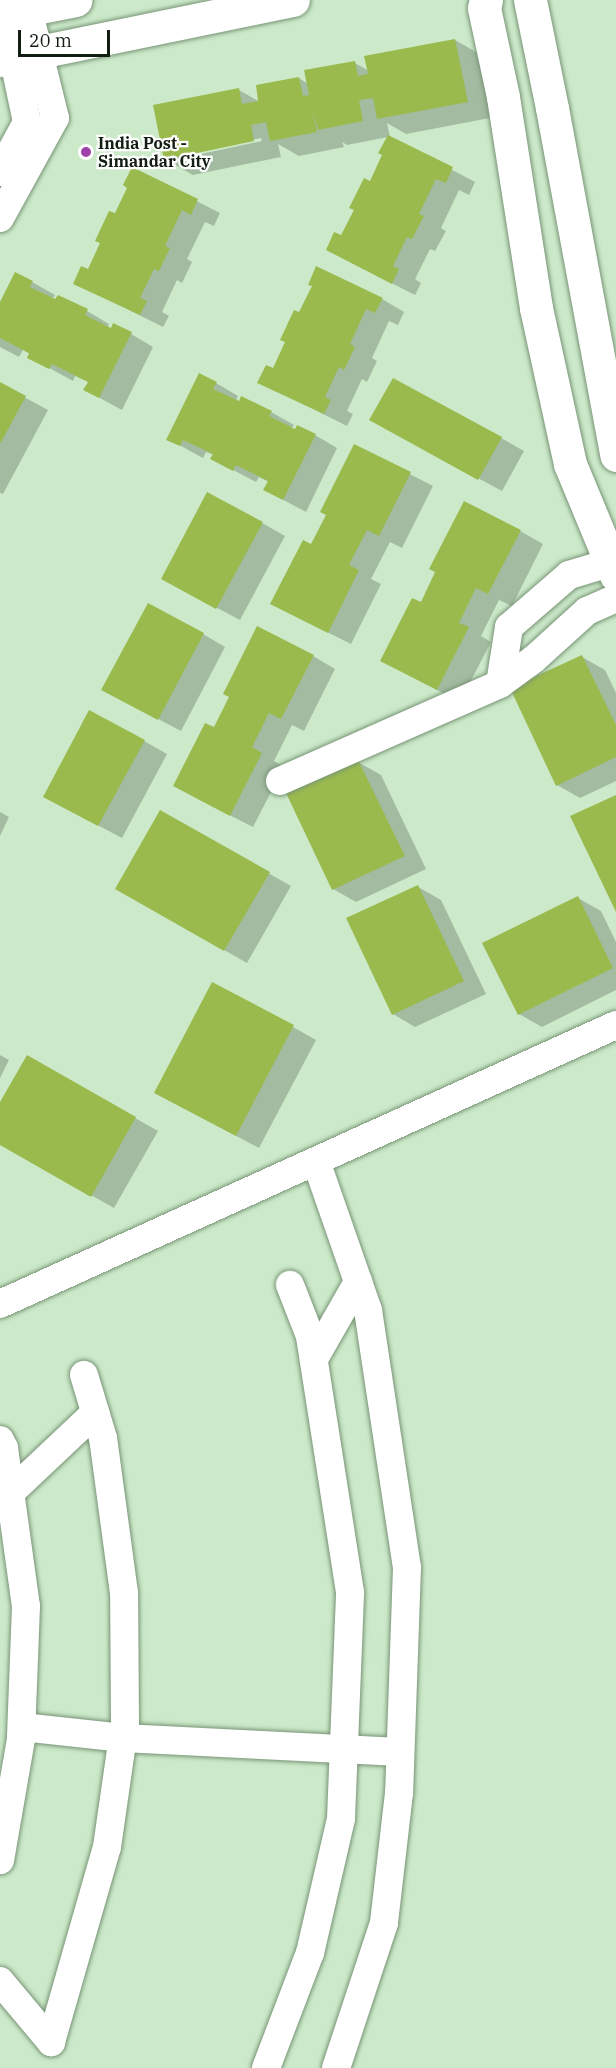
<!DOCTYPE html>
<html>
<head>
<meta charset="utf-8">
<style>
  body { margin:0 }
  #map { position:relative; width:616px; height:2068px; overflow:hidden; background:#cceaca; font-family:"IBM Plex Serif",serif }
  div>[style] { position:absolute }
  .shadow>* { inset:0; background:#0003 }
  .building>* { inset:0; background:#9aba4e }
  .roads { filter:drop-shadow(0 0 2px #789476) drop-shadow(0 0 2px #789476) }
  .minor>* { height:28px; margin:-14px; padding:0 14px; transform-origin:14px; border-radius:14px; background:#fff }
  .tertiary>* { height:33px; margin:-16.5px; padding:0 16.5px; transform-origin:16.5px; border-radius:16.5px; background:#fff }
  .dots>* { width:16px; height:16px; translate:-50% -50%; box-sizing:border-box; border:3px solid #fff; border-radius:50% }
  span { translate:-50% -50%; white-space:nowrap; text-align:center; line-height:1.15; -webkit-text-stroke:4.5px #fff; paint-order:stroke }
  .poi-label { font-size:16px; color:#131e13; font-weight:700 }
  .left { translate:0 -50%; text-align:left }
  .scale { position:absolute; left:18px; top:30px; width:92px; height:27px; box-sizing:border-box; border:3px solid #131e13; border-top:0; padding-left:8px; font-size:18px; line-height:21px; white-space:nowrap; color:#131e13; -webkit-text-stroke:4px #fff; paint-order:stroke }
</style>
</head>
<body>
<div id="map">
  <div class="shadow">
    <div style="clip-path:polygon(evenodd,455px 40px,483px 56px,495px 117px,406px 134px,387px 123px,390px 137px,475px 182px,469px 195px,459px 190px,441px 228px,446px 231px,435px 251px,430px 249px,415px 279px,421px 283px,415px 295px,350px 262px,342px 237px,384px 155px,388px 137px,347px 145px,342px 142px,344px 147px,299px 156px,278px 144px,281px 157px,193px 175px,165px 159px,239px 90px,260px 102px,299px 78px,308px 84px,355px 63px,369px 71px,455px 40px,261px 138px,262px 141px,187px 157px,187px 153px,261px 138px)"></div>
    <div style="clip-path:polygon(133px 169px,220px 213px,214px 226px,205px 222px,187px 259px,192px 262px,182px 283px,177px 280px,162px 312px,169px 316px,163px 327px,75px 283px,89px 271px,129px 187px)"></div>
    <div style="clip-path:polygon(32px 282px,55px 295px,52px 300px,87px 311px,109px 324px,107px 328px,131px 334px,153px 347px,122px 410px,85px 390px,89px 382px,75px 376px,73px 381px,29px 357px,30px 354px,23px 350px,19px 357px,0 347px,0 305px)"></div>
    <div style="clip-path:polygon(382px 299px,404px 312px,398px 325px,389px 321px,372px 358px,377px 361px,367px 382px,362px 379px,347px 411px,353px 414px,347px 426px,259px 382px,274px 370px,300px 314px)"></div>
    <div style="clip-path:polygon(216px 383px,238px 396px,236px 401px,271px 412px,294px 425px,291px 429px,315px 435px,337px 448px,306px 512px,265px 490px,269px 482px,259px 477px,256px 482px,212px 459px,214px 455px,206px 452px,203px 458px,168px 439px)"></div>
    <div style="clip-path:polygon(0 384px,48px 410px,3px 494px,0 493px)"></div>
    <div style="clip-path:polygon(394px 433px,501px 438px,524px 451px,502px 491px)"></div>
    <div style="clip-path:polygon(355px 446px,433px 486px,402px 548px,390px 542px,371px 579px,381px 584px,351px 644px,295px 616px,328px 515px)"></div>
    <div style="clip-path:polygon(262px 523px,285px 536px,240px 620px,185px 591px)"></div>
    <div style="clip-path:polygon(520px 531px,543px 544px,512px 606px,499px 600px,481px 636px,491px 642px,460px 702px,382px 661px,422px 604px)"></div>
    <div style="clip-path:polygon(203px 634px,225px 647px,181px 731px,126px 702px)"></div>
    <div style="clip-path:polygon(313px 656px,335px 669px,304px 731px,292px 725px,274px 761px,284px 767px,253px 827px,198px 799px,214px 729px)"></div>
    <div style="clip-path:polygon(582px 657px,605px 670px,616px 693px,616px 781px,580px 798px,557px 785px)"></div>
    <div style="clip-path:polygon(144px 741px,167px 754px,122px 838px,67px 809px)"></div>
    <div style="clip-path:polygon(358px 762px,381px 775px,426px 869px,356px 902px,333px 889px)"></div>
    <div style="clip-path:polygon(0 812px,9px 817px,0 836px)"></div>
    <div style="clip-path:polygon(161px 812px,291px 886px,247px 963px,117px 889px)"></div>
    <div style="clip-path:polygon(418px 887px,441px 900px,486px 994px,415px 1027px,393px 1014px)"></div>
    <div style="clip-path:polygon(578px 898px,601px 911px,616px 942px,616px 990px,542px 1027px,519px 1014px)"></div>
    <div style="clip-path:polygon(293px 1027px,316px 1040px,259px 1148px,178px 1105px)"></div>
    <div style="clip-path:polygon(0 1055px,9px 1060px,0 1078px)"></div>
    <div style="clip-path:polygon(27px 1057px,158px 1131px,114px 1208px,0 1144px,0 1105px)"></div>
  </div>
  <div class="building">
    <div style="clip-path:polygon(455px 39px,468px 102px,377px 119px,373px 98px,359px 100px,363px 121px,318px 130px,312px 111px,317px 132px,270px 141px,266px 122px,251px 125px,254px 141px,164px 160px,153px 105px,239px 88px,242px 104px,258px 101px,256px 85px,299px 77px,303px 96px,309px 95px,304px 70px,355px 61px,358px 76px,368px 74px,364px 56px)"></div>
    <div style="clip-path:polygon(388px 135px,453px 167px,446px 183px,436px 179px,419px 214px,424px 216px,412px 239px,407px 237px,393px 266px,399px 269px,392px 284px,326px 250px,334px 232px,341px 235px,354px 210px,349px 208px,364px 178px,370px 181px,382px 155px,378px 153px)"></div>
    <div style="clip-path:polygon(132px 167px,198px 199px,191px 215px,182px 210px,165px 246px,170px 248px,159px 271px,154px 269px,140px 298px,147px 301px,140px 315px,73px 284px,81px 266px,88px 269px,100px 243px,95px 241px,109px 211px,115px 213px,127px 188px,123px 185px)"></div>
    <div style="clip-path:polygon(316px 266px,383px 298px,375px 313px,366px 309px,350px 344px,355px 347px,344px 370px,339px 367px,325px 397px,331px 400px,324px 414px,257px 383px,266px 365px,273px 368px,285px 342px,280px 340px,294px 310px,299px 312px,312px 286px,308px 285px)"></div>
    <div style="clip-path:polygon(15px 272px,33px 281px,30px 287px,55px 299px,58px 295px,88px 309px,85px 315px,111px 328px,113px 323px,132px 332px,99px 398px,83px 390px,88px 382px,52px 364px,49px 369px,27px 358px,29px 353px,0 338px,0 302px)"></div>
    <div style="clip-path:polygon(199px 373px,217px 382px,213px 389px,239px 401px,241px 396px,272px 411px,269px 416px,295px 429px,297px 425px,316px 434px,283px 500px,263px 490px,268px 481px,236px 465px,233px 471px,210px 459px,213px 454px,183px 440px,180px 446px,166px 440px)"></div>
    <div style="clip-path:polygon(393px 378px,502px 437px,478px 480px,369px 420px)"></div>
    <div style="clip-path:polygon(0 382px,26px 396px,0 444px)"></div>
    <div style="clip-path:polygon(354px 444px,411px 472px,379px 536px,367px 530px,349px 565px,359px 570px,328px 633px,270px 604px,303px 540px,311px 544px,326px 515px,320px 512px)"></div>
    <div style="clip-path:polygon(207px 492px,263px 522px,216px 609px,161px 579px)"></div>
    <div style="clip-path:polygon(464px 501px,521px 530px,488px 594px,476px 588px,459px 623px,469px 627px,437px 690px,380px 661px,412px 598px,421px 602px,435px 572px,429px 569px)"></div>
    <div style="clip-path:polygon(148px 603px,204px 633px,158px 720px,101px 690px)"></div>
    <div style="clip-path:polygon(257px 626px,314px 655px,281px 719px,269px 713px,252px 747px,262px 753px,230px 816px,173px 786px,205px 723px,214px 727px,229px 697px,223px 694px)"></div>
    <div style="clip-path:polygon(582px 655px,616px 725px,616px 757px,556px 786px,510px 688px)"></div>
    <div style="clip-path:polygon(89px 710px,145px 740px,98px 826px,43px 797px)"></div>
    <div style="clip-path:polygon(358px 760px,405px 856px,332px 890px,286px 793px)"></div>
    <div style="clip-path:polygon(616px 795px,616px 912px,570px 816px)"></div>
    <div style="clip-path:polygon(160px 810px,270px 872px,224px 951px,115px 889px)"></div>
    <div style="clip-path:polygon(418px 885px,464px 981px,392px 1015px,346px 918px)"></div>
    <div style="clip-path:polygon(578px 896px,613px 968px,518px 1015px,482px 943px)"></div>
    <div style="clip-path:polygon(212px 982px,294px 1025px,236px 1136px,154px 1093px)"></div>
    <div style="clip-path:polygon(27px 1055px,136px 1117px,91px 1197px,0 1145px,0 1102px)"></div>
  </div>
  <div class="roads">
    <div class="minor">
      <div style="left:0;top:172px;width:57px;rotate:-61.6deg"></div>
      <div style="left:27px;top:122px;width:110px;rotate:-102deg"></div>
      <div style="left:0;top:218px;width:114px;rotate:-61.2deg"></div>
      <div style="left:55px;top:118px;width:112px;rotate:-103.9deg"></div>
      <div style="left:500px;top:684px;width:58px;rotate:-81deg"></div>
      <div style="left:509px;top:627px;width:79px;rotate:-40.9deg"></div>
      <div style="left:569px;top:575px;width:49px;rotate:-16.6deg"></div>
      <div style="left:280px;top:781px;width:240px;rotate:-23.8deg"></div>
      <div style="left:500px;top:684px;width:42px;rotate:-36.3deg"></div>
      <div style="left:534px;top:659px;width:72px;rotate:-42.2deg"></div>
      <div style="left:587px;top:611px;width:32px;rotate:-24deg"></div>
      <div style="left:316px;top:1161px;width:158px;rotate:70.8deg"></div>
      <div style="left:368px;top:1310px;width:260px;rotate:81.4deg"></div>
      <div style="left:407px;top:1567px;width:226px;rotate:92deg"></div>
      <div style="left:399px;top:1793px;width:131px;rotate:96.6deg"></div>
      <div style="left:384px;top:1923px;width:153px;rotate:108.3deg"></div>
      <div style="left:0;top:1304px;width:676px;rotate:-24.37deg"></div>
      <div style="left:314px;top:1359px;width:89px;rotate:-60.3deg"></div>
      <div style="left:0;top:1440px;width:9px;rotate:63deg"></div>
      <div style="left:4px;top:1448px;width:160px;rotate:82.1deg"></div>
      <div style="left:26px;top:1606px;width:133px;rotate:92.2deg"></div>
      <div style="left:21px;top:1739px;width:123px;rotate:99.8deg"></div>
      <div style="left:10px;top:1493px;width:117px;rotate:-43.3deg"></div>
      <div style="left:22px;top:1727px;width:102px;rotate:6.2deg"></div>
      <div style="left:123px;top:1738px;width:277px;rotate:2.9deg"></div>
      <div style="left:0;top:1981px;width:80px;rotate:50.1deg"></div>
      <div style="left:51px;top:2042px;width:203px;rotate:-74deg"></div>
      <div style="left:107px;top:1847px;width:126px;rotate:-81.8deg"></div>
      <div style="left:125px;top:1722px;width:129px;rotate:-90.4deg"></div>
      <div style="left:124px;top:1593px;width:156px;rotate:-97.7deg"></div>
      <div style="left:103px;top:1438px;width:66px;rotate:-106.8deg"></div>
      <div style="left:266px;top:2068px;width:123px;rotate:-69.1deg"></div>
      <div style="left:310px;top:1953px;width:138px;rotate:-77deg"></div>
      <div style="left:341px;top:1819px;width:227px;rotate:-87.7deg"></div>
      <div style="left:350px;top:1592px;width:259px;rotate:-98.9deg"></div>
      <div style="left:310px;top:1336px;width:55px;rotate:-111.4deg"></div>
    </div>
    <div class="tertiary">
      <div style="left:486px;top:0;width:8px;rotate:104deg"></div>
      <div style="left:484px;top:8px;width:91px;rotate:77.9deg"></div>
      <div style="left:503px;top:97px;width:214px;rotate:81.1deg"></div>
      <div style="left:536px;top:308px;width:160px;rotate:77.7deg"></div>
      <div style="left:570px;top:464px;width:120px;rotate:67.5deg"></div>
      <div style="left:530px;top:0;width:110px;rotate:78.5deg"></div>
      <div style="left:552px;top:108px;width:353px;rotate:79.5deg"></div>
      <div style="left:0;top:15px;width:77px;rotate:-11.2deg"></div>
      <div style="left:0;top:60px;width:299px;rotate:-11.6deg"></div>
    </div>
  </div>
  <div class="dots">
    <div style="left:86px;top:152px;background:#9f41aa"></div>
  </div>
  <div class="poi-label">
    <span class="left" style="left:98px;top:152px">India Post -<br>Simandar City</span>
  </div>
  <div class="scale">20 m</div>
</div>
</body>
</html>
